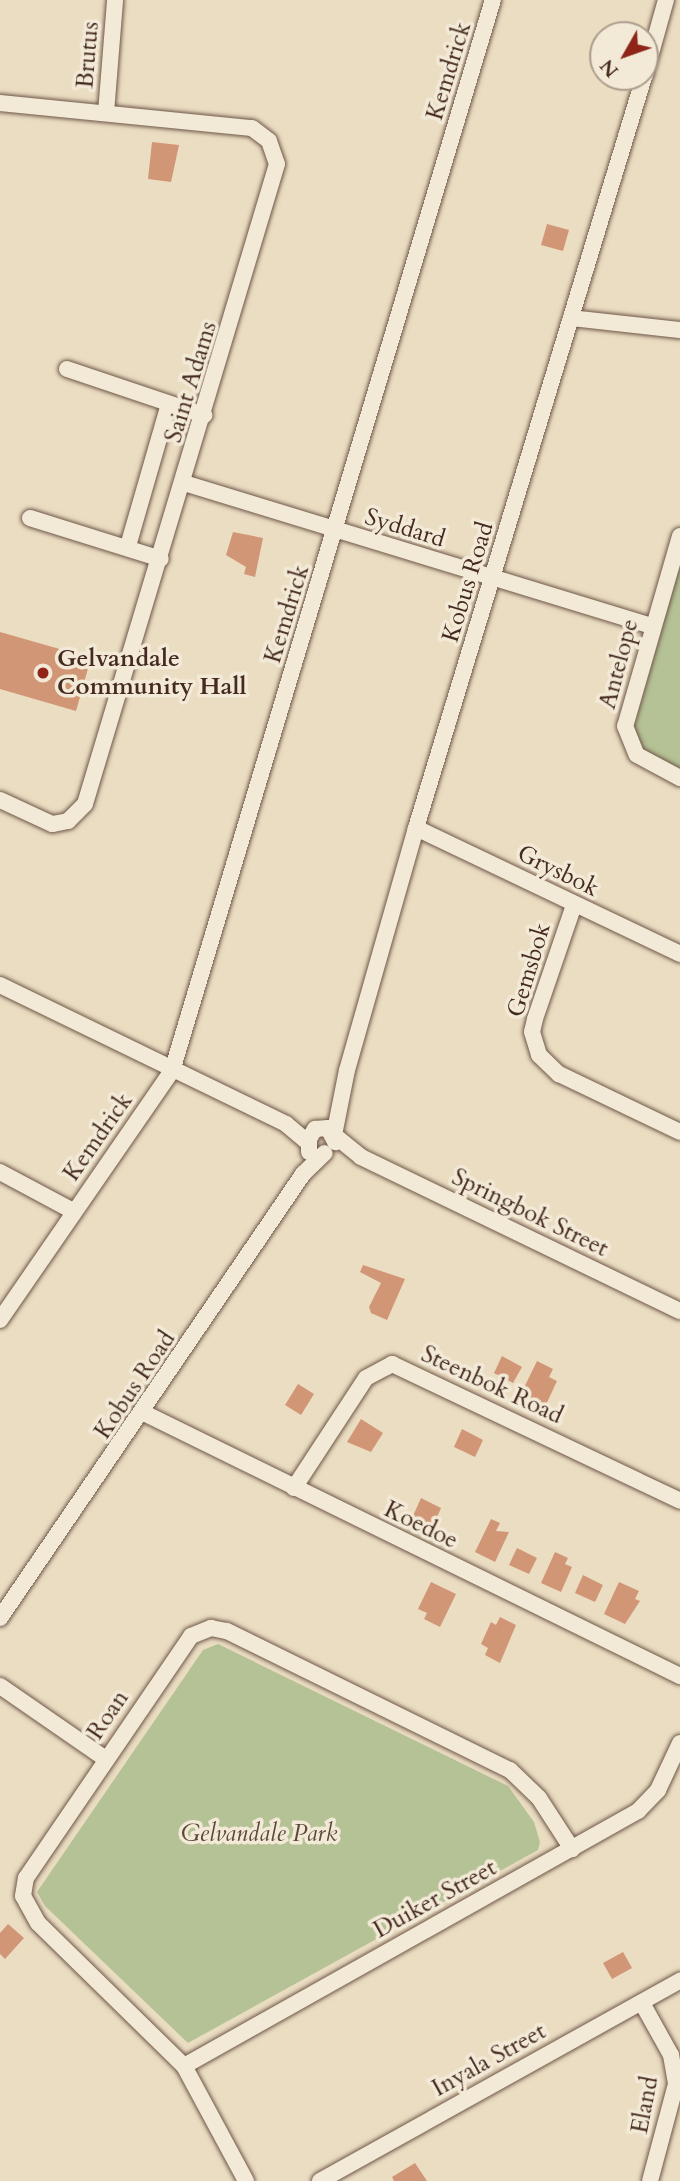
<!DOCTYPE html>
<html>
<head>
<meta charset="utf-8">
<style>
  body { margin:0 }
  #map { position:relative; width:680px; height:2181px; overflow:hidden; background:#ebddc2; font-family:Cardo,serif }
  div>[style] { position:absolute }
  .green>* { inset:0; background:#b5c295 }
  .building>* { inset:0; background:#d19676 }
  .roads { filter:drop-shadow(0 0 2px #6e5748) drop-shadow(0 0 2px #6e5748) }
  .minor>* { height:16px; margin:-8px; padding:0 8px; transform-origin:8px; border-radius:8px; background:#f2e9d7 }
  .dots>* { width:19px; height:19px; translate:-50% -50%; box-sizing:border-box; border:4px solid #f2e9d7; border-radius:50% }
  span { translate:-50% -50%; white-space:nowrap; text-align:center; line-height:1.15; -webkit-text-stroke:7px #f2e9d7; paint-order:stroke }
  .street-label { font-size:24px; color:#452a1f }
  .poi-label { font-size:24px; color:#452a1f; font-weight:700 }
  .left { translate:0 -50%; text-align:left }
  .park-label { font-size:24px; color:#5b4837; font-style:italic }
  .north { position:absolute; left:589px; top:21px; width:70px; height:70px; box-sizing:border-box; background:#f2e9d7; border:2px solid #ad9d8d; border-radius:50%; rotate:230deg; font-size:19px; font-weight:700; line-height:28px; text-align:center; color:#452a1f }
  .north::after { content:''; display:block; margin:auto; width:24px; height:32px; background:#8f2418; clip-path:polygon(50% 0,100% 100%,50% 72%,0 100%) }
</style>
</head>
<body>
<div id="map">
  <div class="green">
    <div style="clip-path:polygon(680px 566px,680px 769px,647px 753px,637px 743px,634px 727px)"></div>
    <div style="clip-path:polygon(218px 1644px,508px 1786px,534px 1822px,540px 1842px,538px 1850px,188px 2043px,45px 1906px,37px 1892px,203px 1650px)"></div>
  </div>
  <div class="building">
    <div style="clip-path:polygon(152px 142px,179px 145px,171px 182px,148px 179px)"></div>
    <div style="clip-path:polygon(547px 224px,569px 230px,563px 251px,541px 245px)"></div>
    <div style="clip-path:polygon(233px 532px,263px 538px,255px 577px,244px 574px,246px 567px,226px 555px)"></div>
    <div style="clip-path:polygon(0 632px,91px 658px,76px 711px,0 689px)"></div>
    <div style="clip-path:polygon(363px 1265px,405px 1279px,387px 1320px,371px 1313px,369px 1307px,381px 1283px,360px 1272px)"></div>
    <div style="clip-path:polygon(502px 1356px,522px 1367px,513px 1383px,494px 1373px)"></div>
    <div style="clip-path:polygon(537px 1361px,553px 1369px,549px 1377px,557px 1381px,544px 1409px,519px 1398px)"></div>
    <div style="clip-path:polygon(298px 1384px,314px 1394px,301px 1415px,285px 1405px)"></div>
    <div style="clip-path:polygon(361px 1419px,383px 1433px,371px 1452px,347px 1442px)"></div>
    <div style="clip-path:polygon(462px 1429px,483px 1440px,475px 1457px,454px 1447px)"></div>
    <div style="clip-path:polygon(421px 1498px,441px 1508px,433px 1526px,413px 1516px)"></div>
    <div style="clip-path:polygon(491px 1519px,500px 1523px,496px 1531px,509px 1532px,495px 1562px,475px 1552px)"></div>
    <div style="clip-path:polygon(517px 1548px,537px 1558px,529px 1574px,509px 1565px)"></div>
    <div style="clip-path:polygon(555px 1552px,568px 1558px,565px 1564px,572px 1567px,561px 1592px,541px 1583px)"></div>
    <div style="clip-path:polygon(583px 1575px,603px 1585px,595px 1602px,575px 1593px)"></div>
    <div style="clip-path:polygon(431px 1582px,456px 1594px,440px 1627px,424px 1619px,427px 1613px,418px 1609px)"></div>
    <div style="clip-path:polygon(619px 1582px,639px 1591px,635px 1599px,640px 1601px,625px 1624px,604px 1614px)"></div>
    <div style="clip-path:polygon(500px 1617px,516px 1625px,500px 1663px,485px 1655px,488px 1648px,481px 1644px,491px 1622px,496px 1625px)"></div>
    <div style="clip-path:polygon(8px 1924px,24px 1938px,5px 1959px,0 1954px,0 1933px)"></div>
    <div style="clip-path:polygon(623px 1952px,632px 1968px,612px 1979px,603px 1963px)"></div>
    <div style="clip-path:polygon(415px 2163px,427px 2181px,394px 2181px,392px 2177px)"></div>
  </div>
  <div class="roads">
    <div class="minor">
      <div style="left:645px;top:75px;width:78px;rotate:-74.4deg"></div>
      <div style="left:644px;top:77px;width:785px;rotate:106.89deg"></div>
      <div style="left:416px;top:828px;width:252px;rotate:105.9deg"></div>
      <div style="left:347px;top:1070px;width:66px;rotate:101.3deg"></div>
      <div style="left:334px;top:1135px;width:35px;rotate:39deg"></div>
      <div style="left:361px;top:1157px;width:354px;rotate:25.8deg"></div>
      <div style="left:0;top:103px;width:253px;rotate:5.7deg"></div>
      <div style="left:252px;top:128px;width:21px;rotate:37deg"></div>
      <div style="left:269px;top:141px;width:24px;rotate:71deg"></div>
      <div style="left:277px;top:164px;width:668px;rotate:106.7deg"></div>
      <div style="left:85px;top:804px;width:24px;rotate:135deg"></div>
      <div style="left:68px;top:821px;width:16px;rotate:169deg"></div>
      <div style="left:52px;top:824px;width:57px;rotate:-155.2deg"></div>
      <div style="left:106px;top:113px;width:113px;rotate:-85.4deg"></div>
      <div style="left:571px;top:318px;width:110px;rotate:6.3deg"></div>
      <div style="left:67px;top:369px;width:145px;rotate:18.6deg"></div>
      <div style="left:184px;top:483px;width:490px;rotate:17deg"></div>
      <div style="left:30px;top:518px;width:137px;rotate:17.4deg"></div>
      <div style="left:680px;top:536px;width:198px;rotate:106.1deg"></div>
      <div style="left:625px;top:726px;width:31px;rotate:68deg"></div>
      <div style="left:637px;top:755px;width:49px;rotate:28.1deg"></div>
      <div style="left:128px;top:546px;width:148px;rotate:-73.9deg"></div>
      <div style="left:416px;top:828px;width:293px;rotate:25.5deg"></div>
      <div style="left:574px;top:905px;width:120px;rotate:108.9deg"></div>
      <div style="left:535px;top:1019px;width:13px;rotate:103deg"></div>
      <div style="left:532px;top:1032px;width:24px;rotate:73deg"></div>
      <div style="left:539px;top:1055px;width:28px;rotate:44deg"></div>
      <div style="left:559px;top:1074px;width:134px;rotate:25.6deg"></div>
      <div style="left:0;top:985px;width:318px;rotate:25.9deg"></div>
      <div style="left:286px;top:1124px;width:30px;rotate:40deg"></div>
      <div style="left:309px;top:1152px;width:13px;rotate:-90deg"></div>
      <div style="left:309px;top:1139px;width:12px;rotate:-59deg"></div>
      <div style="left:315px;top:1129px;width:13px;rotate:-4deg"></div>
      <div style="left:328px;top:1128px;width:16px;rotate:63deg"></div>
      <div style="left:0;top:1172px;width:83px;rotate:28.1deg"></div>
      <div style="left:0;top:1320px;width:303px;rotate:-55.4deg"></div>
      <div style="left:172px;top:1071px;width:1118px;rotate:-73.32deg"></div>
      <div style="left:144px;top:1413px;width:597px;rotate:26.14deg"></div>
      <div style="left:294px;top:1488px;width:131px;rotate:-56.8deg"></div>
      <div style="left:366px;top:1378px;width:30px;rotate:-28deg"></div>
      <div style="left:392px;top:1364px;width:319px;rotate:25.4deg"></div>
      <div style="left:0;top:1618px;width:538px;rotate:-55.69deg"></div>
      <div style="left:303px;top:1174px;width:30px;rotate:-44deg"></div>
      <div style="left:0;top:1686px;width:129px;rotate:34.6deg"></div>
      <div style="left:642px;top:2003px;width:60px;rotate:60.9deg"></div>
      <div style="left:671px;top:2055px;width:29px;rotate:80deg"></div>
      <div style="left:676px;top:2084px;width:100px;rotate:105deg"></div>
      <div style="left:184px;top:2066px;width:521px;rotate:-29.32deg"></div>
      <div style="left:638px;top:1811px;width:29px;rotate:-46deg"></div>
      <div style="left:658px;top:1790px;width:52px;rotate:-64.9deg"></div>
      <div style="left:246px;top:2181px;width:131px;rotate:-118.3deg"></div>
      <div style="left:184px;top:2066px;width:204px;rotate:-135.6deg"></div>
      <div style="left:38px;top:1923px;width:31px;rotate:-119deg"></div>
      <div style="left:23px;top:1896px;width:18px;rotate:-81deg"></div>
      <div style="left:26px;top:1878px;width:293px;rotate:-55.7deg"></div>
      <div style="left:191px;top:1636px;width:22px;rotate:-22deg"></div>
      <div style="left:211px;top:1628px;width:16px;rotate:11deg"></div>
      <div style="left:227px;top:1631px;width:315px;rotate:26.2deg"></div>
      <div style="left:510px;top:1770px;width:40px;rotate:44deg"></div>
      <div style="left:539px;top:1798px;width:61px;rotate:57.1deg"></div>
      <div style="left:320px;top:2181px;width:412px;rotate:-29.1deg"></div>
    </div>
  </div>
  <div class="dots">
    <div style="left:43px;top:673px;background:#8f2418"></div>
  </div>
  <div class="street-label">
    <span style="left:88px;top:55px;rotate:-85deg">Brutus</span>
    <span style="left:449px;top:71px;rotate:-73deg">Kemdrick</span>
    <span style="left:191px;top:382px;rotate:-73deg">Saint Adams</span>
    <span style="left:405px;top:528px;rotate:17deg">Syddard</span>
    <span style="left:468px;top:582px;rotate:-73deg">Kobus Road</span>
    <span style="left:287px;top:614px;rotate:-73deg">Kemdrick</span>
    <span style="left:619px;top:664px;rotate:-75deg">Antelope</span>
    <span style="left:558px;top:871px;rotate:26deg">Grysbok</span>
    <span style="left:529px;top:970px;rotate:-73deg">Gemsbok</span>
    <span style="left:98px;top:1137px;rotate:-55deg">Kemdrick</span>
    <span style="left:530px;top:1213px;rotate:26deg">Springbok Street</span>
    <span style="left:135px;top:1385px;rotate:-56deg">Kobus Road</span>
    <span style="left:492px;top:1385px;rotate:25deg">Steenbok Road</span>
    <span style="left:421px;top:1525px;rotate:26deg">Koedoe</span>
    <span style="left:108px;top:1715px;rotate:-56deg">Roan</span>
    <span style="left:435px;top:1899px;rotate:-29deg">Duiker Street</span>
    <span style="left:489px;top:2060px;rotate:-29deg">Inyala Street</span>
    <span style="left:645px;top:2105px;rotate:-79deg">Eland</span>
  </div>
  <div class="poi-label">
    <span class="left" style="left:57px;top:673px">Gelvandale<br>Community Hall</span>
  </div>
  <div class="park-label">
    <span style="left:259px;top:1834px">Gelvandale Park</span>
  </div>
  <div class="north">N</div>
</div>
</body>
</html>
